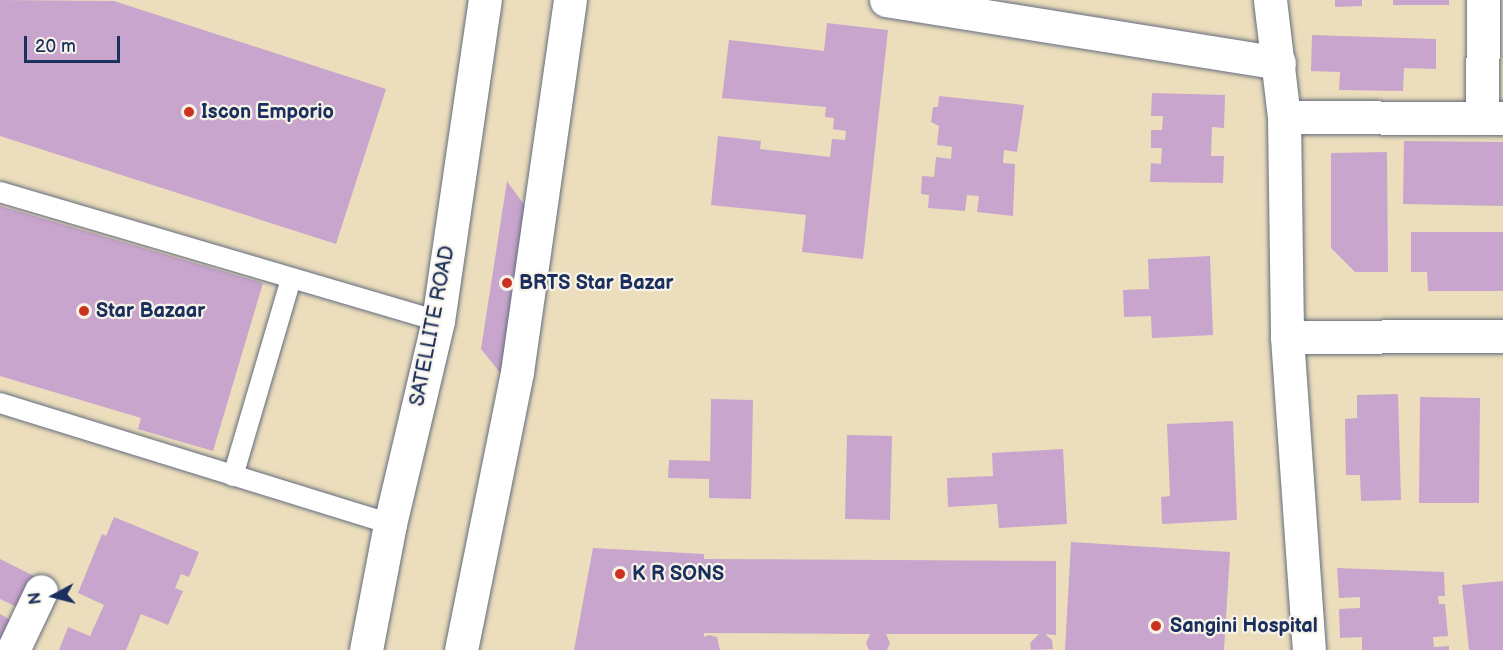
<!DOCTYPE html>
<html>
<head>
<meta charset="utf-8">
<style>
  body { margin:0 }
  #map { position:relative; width:1503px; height:650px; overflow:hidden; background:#ecdebc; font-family:"Balsamiq Sans",sans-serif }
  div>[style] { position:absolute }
  .building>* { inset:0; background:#c8a5cc }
  .roads { filter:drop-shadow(0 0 2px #646c7f) drop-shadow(0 0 2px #646c7f) }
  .lane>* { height:20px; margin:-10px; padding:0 10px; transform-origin:10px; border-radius:10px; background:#fff }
  .street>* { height:33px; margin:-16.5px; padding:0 16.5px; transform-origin:16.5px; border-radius:16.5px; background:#fff }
  .secondary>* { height:33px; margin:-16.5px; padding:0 16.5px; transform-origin:16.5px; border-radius:16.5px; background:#fff }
  .dots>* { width:16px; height:16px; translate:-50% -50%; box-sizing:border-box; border:3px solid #f7f3e8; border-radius:50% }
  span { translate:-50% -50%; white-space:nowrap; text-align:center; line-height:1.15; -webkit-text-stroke:4.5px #f7f3e8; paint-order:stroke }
  .poi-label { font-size:20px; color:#1b2f5e; font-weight:700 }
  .left { translate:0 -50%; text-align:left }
  .street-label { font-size:20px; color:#1b2f5e }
  .north { position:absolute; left:24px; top:566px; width:60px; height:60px; -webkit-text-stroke:4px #f7f3e8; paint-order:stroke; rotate:263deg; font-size:16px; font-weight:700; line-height:24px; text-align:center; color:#1b2f5e }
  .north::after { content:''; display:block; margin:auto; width:21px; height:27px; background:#1b2f5e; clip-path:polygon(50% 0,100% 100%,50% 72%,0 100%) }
  .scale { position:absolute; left:24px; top:36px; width:96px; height:27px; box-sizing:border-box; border:3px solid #1b2f5e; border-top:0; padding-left:8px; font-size:18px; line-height:21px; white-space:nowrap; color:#1b2f5e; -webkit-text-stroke:4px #f7f3e8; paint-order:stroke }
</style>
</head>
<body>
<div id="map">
  <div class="building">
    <div style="clip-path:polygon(0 0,114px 1px,386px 89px,336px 244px,0 136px)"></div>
    <div style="clip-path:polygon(1335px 0,1362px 0,1362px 6px,1335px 7px)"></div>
    <div style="clip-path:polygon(1393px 0,1449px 0,1449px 5px,1393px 5px)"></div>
    <div style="clip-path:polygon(827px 23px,888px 30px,863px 259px,802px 252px,806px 215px,711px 205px,718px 136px,761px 141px,760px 149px,830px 157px,832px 139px,845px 140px,846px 131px,833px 129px,834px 118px,825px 117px,826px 107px,722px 98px,729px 40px,824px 51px)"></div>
    <div style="clip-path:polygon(1312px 35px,1436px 39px,1436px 69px,1404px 68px,1403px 91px,1339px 90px,1340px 72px,1311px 71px)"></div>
    <div style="clip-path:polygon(1152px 93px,1225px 95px,1224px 128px,1212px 127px,1211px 156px,1224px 156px,1223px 183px,1150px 182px,1151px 163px,1161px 164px,1162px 148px,1151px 148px,1151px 130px,1162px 130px,1163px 116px,1151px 116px)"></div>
    <div style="clip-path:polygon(939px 96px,1024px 105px,1017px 152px,1004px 150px,1003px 163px,1015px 164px,1013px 216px,977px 212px,979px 196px,967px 195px,965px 211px,928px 208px,929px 195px,921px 194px,922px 176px,934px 177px,936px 157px,951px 159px,952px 147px,937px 145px,939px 126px,931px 122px,933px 107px,938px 107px)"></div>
    <div style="clip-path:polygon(1404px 141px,1503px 142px,1503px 206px,1403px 204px)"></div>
    <div style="clip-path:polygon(1387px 152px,1388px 272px,1355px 272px,1331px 248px,1331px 153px)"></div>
    <div style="clip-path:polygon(507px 181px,533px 217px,506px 380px,481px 349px)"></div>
    <div style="clip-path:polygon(0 206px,263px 283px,213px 451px,138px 429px,141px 418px,0 376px)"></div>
    <div style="clip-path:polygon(1411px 232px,1503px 232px,1503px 291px,1428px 291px,1427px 272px,1411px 272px)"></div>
    <div style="clip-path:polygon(1210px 256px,1213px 335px,1152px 338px,1151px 316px,1124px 317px,1123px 290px,1149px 289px,1148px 259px)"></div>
    <div style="clip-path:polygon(1398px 394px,1401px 500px,1361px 501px,1360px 475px,1346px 475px,1345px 419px,1357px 418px,1357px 395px)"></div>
    <div style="clip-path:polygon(1420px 397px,1480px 398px,1479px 503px,1419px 503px)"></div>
    <div style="clip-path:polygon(711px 399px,753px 400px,751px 499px,709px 498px,709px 479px,668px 478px,669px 460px,710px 461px)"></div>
    <div style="clip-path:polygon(1233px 421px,1237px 520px,1162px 524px,1161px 497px,1170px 496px,1167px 424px)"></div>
    <div style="clip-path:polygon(847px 435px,892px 436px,890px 520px,845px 519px)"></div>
    <div style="clip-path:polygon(1063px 449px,1067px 524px,999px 528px,997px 504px,948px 507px,947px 478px,993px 476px,992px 453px)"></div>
    <div style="clip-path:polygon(114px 517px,199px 552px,189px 577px,181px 574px,175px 588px,183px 591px,168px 625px,141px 614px,126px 650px,59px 650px,68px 627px,90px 636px,104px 605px,78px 593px,102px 534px,106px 536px)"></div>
    <div style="clip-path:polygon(1071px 542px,1230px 552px,1224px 650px,1065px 650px)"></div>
    <div style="clip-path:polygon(593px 548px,704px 554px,704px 559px,1056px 561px,1056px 635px,1045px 634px,1052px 640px,1053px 649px,1031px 650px,1030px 643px,1039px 634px,886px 634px,890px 643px,887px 650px,869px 650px,866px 643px,870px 634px,704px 633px,704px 637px,709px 635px,717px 637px,720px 650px,574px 650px)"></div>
    <div style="clip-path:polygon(0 559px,34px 576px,19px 608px,0 599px)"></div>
    <div style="clip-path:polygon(1337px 568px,1444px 572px,1445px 596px,1438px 596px,1439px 604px,1445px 604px,1448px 636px,1433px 637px,1434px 647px,1449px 646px,1449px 650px,1362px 650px,1362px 637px,1340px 638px,1339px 609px,1360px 608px,1360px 597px,1339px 598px)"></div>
    <div style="clip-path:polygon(1503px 581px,1503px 650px,1469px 650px,1462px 585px)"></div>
    <div style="clip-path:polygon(0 614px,16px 623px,0 650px)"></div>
  </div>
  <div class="roads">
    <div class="lane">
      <div style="left:0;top:192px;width:457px;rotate:16.4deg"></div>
      <div style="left:0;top:403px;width:408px;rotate:17.2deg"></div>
      <div style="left:233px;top:476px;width:205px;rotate:-73.6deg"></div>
    </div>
    <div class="street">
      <div style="left:886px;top:0;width:398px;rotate:9.1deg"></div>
      <div style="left:1270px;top:0;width:118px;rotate:83.2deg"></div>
      <div style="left:1284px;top:117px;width:220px;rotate:89.2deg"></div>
      <div style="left:1287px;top:337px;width:314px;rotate:86deg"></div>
      <div style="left:1284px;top:117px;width:219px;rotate:0.3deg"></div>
      <div style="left:1482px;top:118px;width:118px;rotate:-89.5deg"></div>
      <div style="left:1287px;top:337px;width:216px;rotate:-0.3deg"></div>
      <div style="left:13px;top:650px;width:65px;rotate:-64.6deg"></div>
    </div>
    <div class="secondary">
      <div style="left:366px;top:650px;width:128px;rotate:-79.2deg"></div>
      <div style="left:390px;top:524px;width:209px;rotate:-76.7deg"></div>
      <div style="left:438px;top:321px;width:324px;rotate:-81.7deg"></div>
      <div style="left:461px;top:650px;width:284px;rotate:-78.6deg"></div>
      <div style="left:517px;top:372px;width:376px;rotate:-81.9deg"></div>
    </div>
  </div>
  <div class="dots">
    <div style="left:189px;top:112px;background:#c8321e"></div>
    <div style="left:507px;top:283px;background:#c8321e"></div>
    <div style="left:84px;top:311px;background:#c8321e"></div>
    <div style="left:620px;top:574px;background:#c8321e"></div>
    <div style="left:1156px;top:626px;background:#c8321e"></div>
  </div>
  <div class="poi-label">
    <span class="left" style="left:201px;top:112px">Iscon Emporio</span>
    <span class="left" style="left:519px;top:283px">BRTS Star Bazar</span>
    <span class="left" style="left:96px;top:311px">Star Bazaar</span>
    <span class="left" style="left:632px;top:574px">K R SONS</span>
    <span class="left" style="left:1170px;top:626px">Sangini Hospital</span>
  </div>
  <div class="street-label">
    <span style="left:433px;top:326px;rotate:-79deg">SATELLITE ROAD</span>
  </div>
  <div class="north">N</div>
  <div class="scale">20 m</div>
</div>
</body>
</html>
